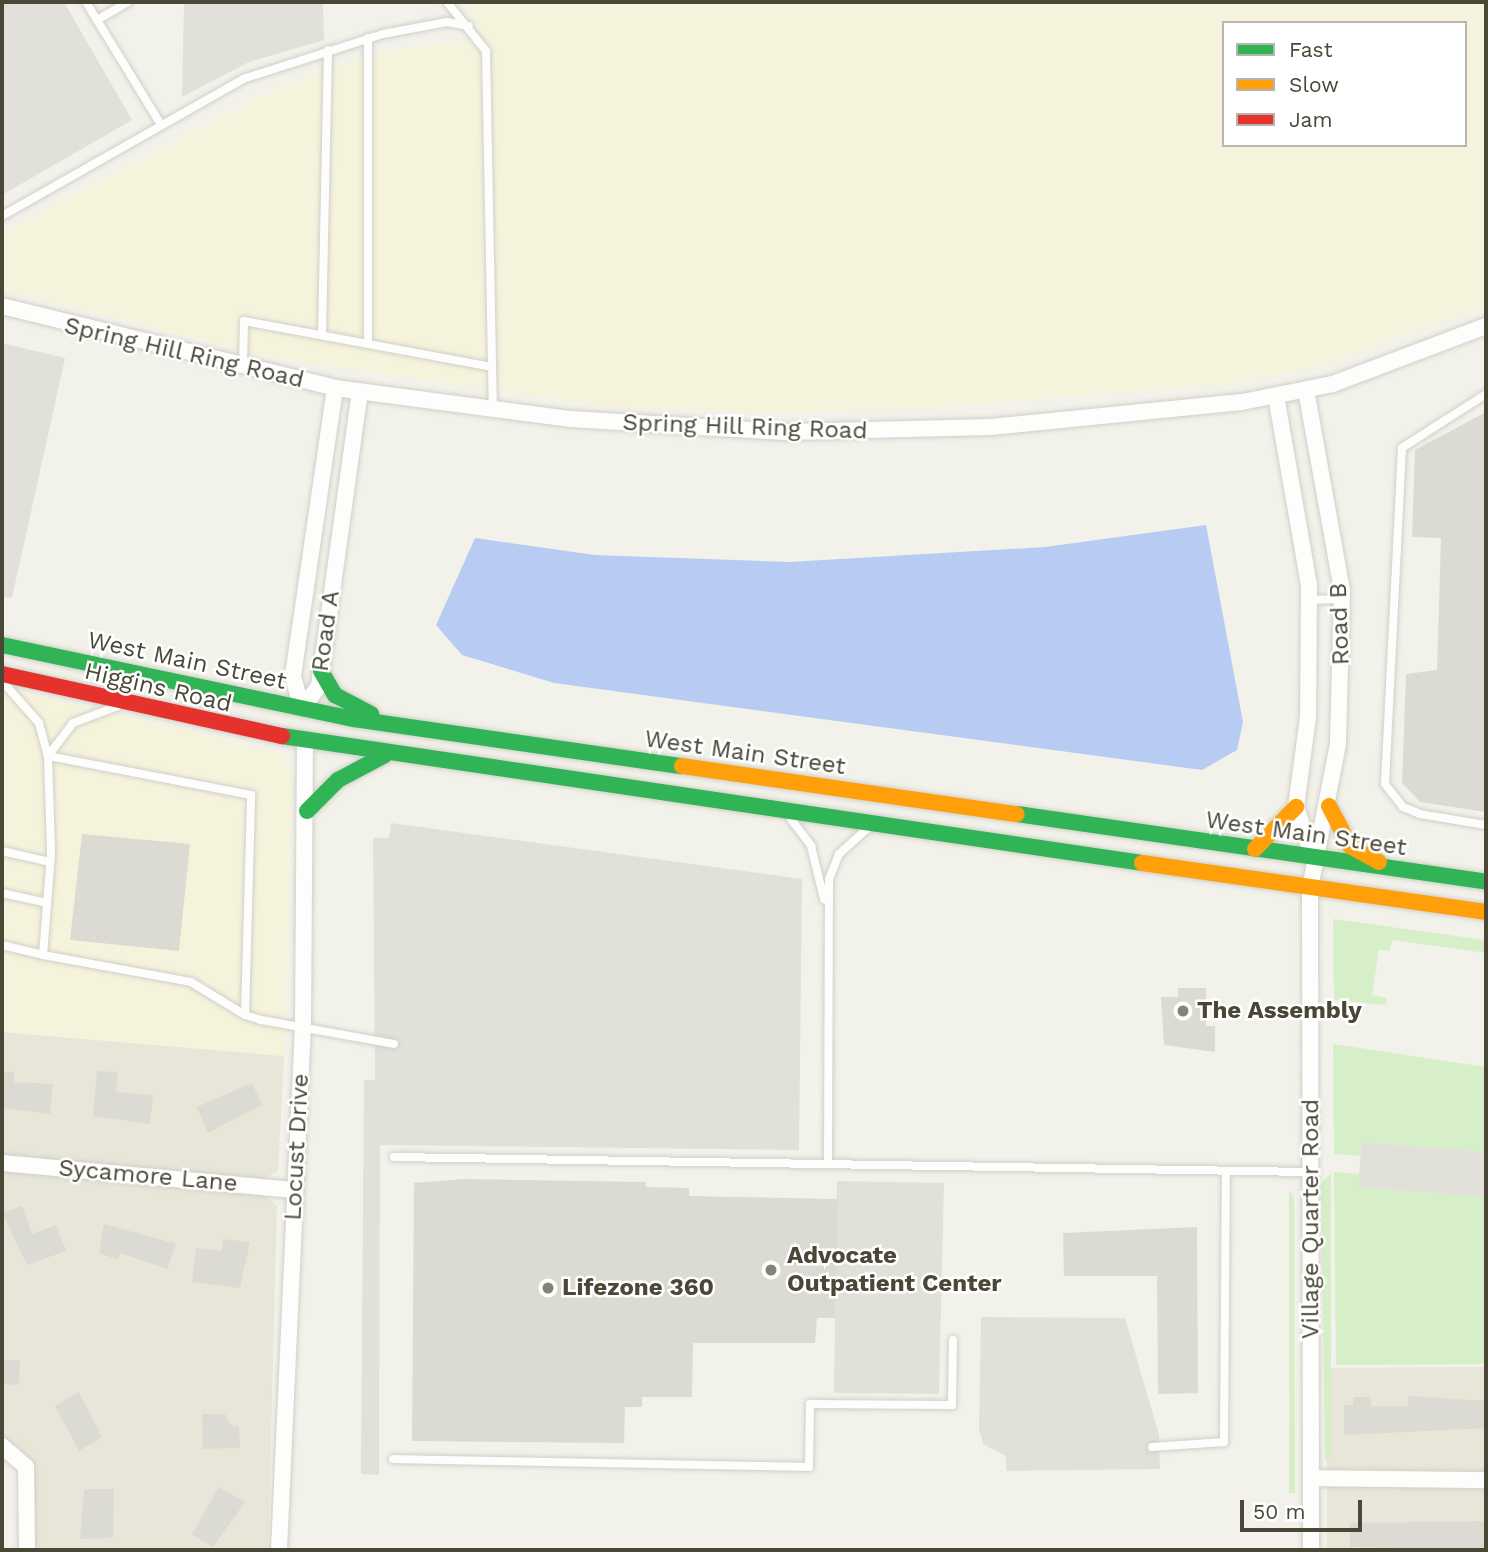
<!DOCTYPE html>
<html>
<head>
<meta charset="utf-8">
<style>
  body { margin:0 }
  #map { position:relative; width:1488px; height:1552px; overflow:hidden; background:#f2f2eb; font-family:"Work Sans",sans-serif }
  div>[style] { position:absolute }
  .residential>* { inset:0; background:#e7e6d8 }
  .commercial>* { inset:0; background:#f6f3dd }
  .green>* { inset:0; background:#d6efc9 }
  .parking>* { inset:0; background:#e1e1da }
  .water>* { inset:0; background:#b8ccf3 }
  .building>* { inset:0; background:#dcdbd3 }
  .roads { filter:drop-shadow(0 0 2px #d0d0c8) drop-shadow(0 0 2px #d0d0c8) }
  .lane>* { height:8px; margin:-4px; padding:0 4px; transform-origin:4px; border-radius:4px; background:#fdfdfc }
  .street>* { height:16px; margin:-8px; padding:0 8px; transform-origin:8px; border-radius:8px; background:#fdfdfc }
  .fast>* { height:16px; margin:-8px; padding:0 8px; transform-origin:8px; border-radius:8px; background:#30b455 }
  .slow>* { height:16px; margin:-8px; padding:0 8px; transform-origin:8px; border-radius:8px; background:#ff9f0a }
  .jam>* { height:16px; margin:-8px; padding:0 8px; transform-origin:8px; border-radius:8px; background:#e5322d }
  .dots>* { width:19px; height:19px; translate:-50% -50%; box-sizing:border-box; border:4px solid #fff; border-radius:50% }
  span { translate:-50% -50%; white-space:nowrap; text-align:center; line-height:1.15; -webkit-text-stroke:5px #fff; paint-order:stroke }
  .street-label { font-size:24px; color:#4a4736 }
  .poi-label { font-size:24px; color:#4a4736; font-weight:700 }
  .left { translate:0 -50%; text-align:left }
  .frame { position:absolute; inset:0; border:4px solid #4a4736; pointer-events:none }
  .legend { position:absolute; left:1222px; top:21px; width:245px; height:126px; box-sizing:border-box; background:#fff; border:2px solid #b7b5af; margin:0; padding:9px 12px; list-style:none; font-size:21px; color:#4a4736 }
  .legend li { display:flex; align-items:center; gap:14px; height:35px }
  .legend b { width:35px; border:2px solid #b7b5af }
  .scale { position:absolute; left:1240px; top:1500px; width:122px; height:32px; box-sizing:border-box; border:4px solid #4a4736; border-top:0; padding-left:9px; font-size:21px; line-height:24px; white-space:nowrap; color:#4a4736; -webkit-text-stroke:5px #fff; paint-order:stroke }
</style>
</head>
<body>
<div id="map">
  <div class="residential">
    <div style="clip-path:polygon(2px 1032px,284px 1056px,278px 1171px,264px 1179px,2px 1155px)"></div>
    <div style="clip-path:polygon(2px 1171px,264px 1195px,277px 1206px,268px 1550px,34px 1550px,35px 1469px,20px 1448px,2px 1440px)"></div>
    <div style="clip-path:polygon(1486px 1367px,1486px 1550px,1327px 1550px,1327px 1368px)"></div>
  </div>
  <div class="commercial">
    <div style="clip-path:polygon(evenodd,467px 2px,1486px 2px,1486px 305px,1311px 368px,1228px 384px,904px 410px,751px 412px,619px 408px,267px 357px,2px 289px,2px 233px,261px 96px,382px 51px,485px 39px,467px 2px,1224px 23px,1465px 23px,1465px 145px,1224px 145px,1224px 23px)"></div>
    <div style="clip-path:polygon(2px 687px,283px 753px,292px 775px,284px 1056px,2px 1032px)"></div>
  </div>
  <div class="green">
    <div style="clip-path:polygon(1333px 919px,1486px 940px,1486px 953px,1392px 940px,1390px 951px,1379px 950px,1372px 995px,1387px 998px,1386px 1005px,1334px 1000px)"></div>
    <div style="clip-path:polygon(1333px 1044px,1486px 1067px,1486px 1152px,1362px 1142px,1361px 1156px,1334px 1154px)"></div>
    <div style="clip-path:polygon(1334px 1172px,1360px 1174px,1359px 1187px,1486px 1197px,1486px 1364px,1336px 1365px)"></div>
    <div style="clip-path:polygon(1331px 1173px,1331px 1455px,1325px 1460px,1321px 1184px)"></div>
    <div style="clip-path:polygon(1289px 1190px,1294px 1198px,1295px 1493px,1289px 1493px)"></div>
  </div>
  <div class="parking">
    <div style="clip-path:polygon(2px 2px,64px 2px,132px 120px,2px 195px)"></div>
    <div style="clip-path:polygon(184px 2px,323px 2px,324px 40px,249px 62px,182px 97px)"></div>
    <div style="clip-path:polygon(2px 343px,65px 358px,12px 598px,2px 596px)"></div>
    <div style="clip-path:polygon(391px 823px,802px 879px,799px 1150px,380px 1145px,379px 1475px,361px 1474px,364px 1080px,375px 1080px,373px 838px,389px 838px)"></div>
    <div style="clip-path:polygon(1362px 1142px,1486px 1152px,1486px 1197px,1358px 1187px)"></div>
    <div style="clip-path:polygon(837px 1181px,944px 1183px,939px 1394px,834px 1393px)"></div>
    <div style="clip-path:polygon(981px 1317px,1125px 1318px,1159px 1435px,1160px 1469px,1006px 1471px,1006px 1456px,983px 1444px,979px 1429px)"></div>
  </div>
  <div class="water">
    <div style="clip-path:polygon(1206px 525px,1243px 722px,1237px 750px,1202px 770px,554px 683px,462px 655px,436px 625px,475px 538px,595px 555px,789px 562px,1045px 547px)"></div>
  </div>
  <div class="building">
    <div style="clip-path:polygon(1486px 412px,1486px 812px,1420px 802px,1402px 783px,1406px 674px,1437px 670px,1441px 538px,1412px 537px,1415px 450px)"></div>
    <div style="clip-path:polygon(82px 834px,190px 844px,179px 951px,70px 940px)"></div>
    <div style="clip-path:polygon(1178px 988px,1206px 988px,1206px 1026px,1215px 1026px,1215px 1052px,1164px 1045px,1161px 997px,1178px 997px)"></div>
    <div style="clip-path:polygon(2px 1071px,14px 1072px,14px 1082px,53px 1084px,50px 1114px,2px 1108px)"></div>
    <div style="clip-path:polygon(97px 1071px,118px 1072px,116px 1092px,153px 1095px,150px 1124px,93px 1116px)"></div>
    <div style="clip-path:polygon(252px 1083px,262px 1105px,208px 1133px,197px 1107px)"></div>
    <div style="clip-path:polygon(463px 1179px,646px 1182px,646px 1187px,689px 1188px,689px 1196px,838px 1199px,835px 1318px,817px 1318px,815px 1343px,693px 1343px,692px 1397px,642px 1397px,642px 1407px,625px 1407px,624px 1443px,412px 1441px,414px 1183px)"></div>
    <div style="clip-path:polygon(22px 1206px,32px 1234px,56px 1225px,66px 1251px,27px 1265px,2px 1213px)"></div>
    <div style="clip-path:polygon(104px 1224px,176px 1244px,167px 1269px,120px 1253px,118px 1260px,99px 1253px)"></div>
    <div style="clip-path:polygon(1197px 1227px,1198px 1393px,1158px 1394px,1157px 1276px,1064px 1276px,1063px 1233px)"></div>
    <div style="clip-path:polygon(223px 1239px,250px 1242px,240px 1288px,192px 1282px,196px 1248px,222px 1251px)"></div>
    <div style="clip-path:polygon(2px 1360px,20px 1360px,19px 1385px,2px 1384px)"></div>
    <div style="clip-path:polygon(79px 1392px,102px 1437px,79px 1451px,55px 1406px)"></div>
    <div style="clip-path:polygon(1408px 1396px,1486px 1401px,1486px 1428px,1344px 1435px,1344px 1405px,1353px 1405px,1353px 1397px,1371px 1397px,1371px 1406px,1408px 1406px)"></div>
    <div style="clip-path:polygon(202px 1414px,225px 1414px,232px 1427px,239px 1426px,240px 1448px,203px 1449px)"></div>
    <div style="clip-path:polygon(219px 1487px,245px 1502px,213px 1547px,192px 1534px)"></div>
    <div style="clip-path:polygon(84px 1489px,114px 1489px,113px 1538px,80px 1539px)"></div>
    <div style="clip-path:polygon(1486px 1521px,1486px 1550px,1350px 1547px,1350px 1523px)"></div>
  </div>
  <div class="roads">
    <div class="lane">
      <div style="left:86px;top:2px;width:142px;rotate:58.6deg"></div>
      <div style="left:447px;top:2px;width:63px;rotate:51.5deg"></div>
      <div style="left:486px;top:51px;width:357px;rotate:88.9deg"></div>
      <div style="left:97px;top:20px;width:36px;rotate:-30deg"></div>
      <div style="left:2px;top:216px;width:277px;rotate:-29.6deg"></div>
      <div style="left:243px;top:79px;width:147px;rotate:-17.8deg"></div>
      <div style="left:383px;top:34px;width:65px;rotate:-10.6deg"></div>
      <div style="left:447px;top:22px;width:22px;rotate:10deg"></div>
      <div style="left:322px;top:335px;width:285px;rotate:-88.8deg"></div>
      <div style="left:368px;top:344px;width:306px;rotate:-90deg"></div>
      <div style="left:243px;top:367px;width:46px;rotate:-88.8deg"></div>
      <div style="left:244px;top:321px;width:252px;rotate:10.5deg"></div>
      <div style="left:1486px;top:394px;width:100px;rotate:147.3deg"></div>
      <div style="left:1402px;top:448px;width:336px;rotate:92.9deg"></div>
      <div style="left:1385px;top:784px;width:29px;rotate:52deg"></div>
      <div style="left:1403px;top:807px;width:18px;rotate:22deg"></div>
      <div style="left:1420px;top:814px;width:67px;rotate:9.5deg"></div>
      <div style="left:1309px;top:600px;width:33px;rotate:-2deg"></div>
      <div style="left:2px;top:681px;width:56px;rotate:48.6deg"></div>
      <div style="left:39px;top:723px;width:34px;rotate:75deg"></div>
      <div style="left:48px;top:756px;width:41px;rotate:-52.9deg"></div>
      <div style="left:73px;top:723px;width:48px;rotate:-20.7deg"></div>
      <div style="left:791px;top:819px;width:34px;rotate:53deg"></div>
      <div style="left:811px;top:846px;width:55px;rotate:76.2deg"></div>
      <div style="left:2px;top:851px;width:49px;rotate:12.9deg"></div>
      <div style="left:2px;top:893px;width:46px;rotate:12.5deg"></div>
      <div style="left:2px;top:945px;width:42px;rotate:13.7deg"></div>
      <div style="left:245px;top:1015px;width:220px;rotate:-88.4deg"></div>
      <div style="left:251px;top:795px;width:207px;rotate:-169.1deg"></div>
      <div style="left:48px;top:756px;width:98px;rotate:88.2deg"></div>
      <div style="left:51px;top:854px;width:101px;rotate:94.5deg"></div>
      <div style="left:43px;top:955px;width:150px;rotate:10.3deg"></div>
      <div style="left:191px;top:982px;width:63px;rotate:31.4deg"></div>
      <div style="left:245px;top:1015px;width:17px;rotate:17deg"></div>
      <div style="left:261px;top:1020px;width:135px;rotate:10.2deg"></div>
      <div style="left:394px;top:1157px;width:917px;rotate:0.94deg"></div>
      <div style="left:828px;top:1164px;width:285px;rotate:-89.8deg"></div>
      <div style="left:829px;top:879px;width:27px;rotate:-68deg"></div>
      <div style="left:839px;top:854px;width:40px;rotate:-42deg"></div>
      <div style="left:1152px;top:1447px;width:72px;rotate:-4deg"></div>
      <div style="left:1224px;top:1442px;width:270px;rotate:-89.6deg"></div>
      <div style="left:393px;top:1459px;width:416px;rotate:1.1deg"></div>
      <div style="left:809px;top:1467px;width:63px;rotate:-89.1deg"></div>
      <div style="left:810px;top:1404px;width:142px;rotate:0.4deg"></div>
      <div style="left:952px;top:1405px;width:65px;rotate:-89.1deg"></div>
    </div>
    <div class="street">
      <div style="left:2px;top:306px;width:343px;rotate:13.8deg"></div>
      <div style="left:335px;top:388px;width:238px;rotate:7.5deg"></div>
      <div style="left:571px;top:419px;width:214px;rotate:3.5deg"></div>
      <div style="left:785px;top:432px;width:206px;rotate:-1.4deg"></div>
      <div style="left:991px;top:427px;width:252px;rotate:-5.7deg"></div>
      <div style="left:1242px;top:402px;width:93px;rotate:-11.2deg"></div>
      <div style="left:1333px;top:384px;width:164px;rotate:-20.8deg"></div>
      <div style="left:335px;top:388px;width:292px;rotate:98.3deg"></div>
      <div style="left:293px;top:677px;width:32px;rotate:74deg"></div>
      <div style="left:302px;top:708px;width:28px;rotate:-52deg"></div>
      <div style="left:319px;top:686px;width:297px;rotate:-82.1deg"></div>
      <div style="left:1306px;top:390px;width:203px;rotate:79.8deg"></div>
      <div style="left:1342px;top:590px;width:154px;rotate:91.5deg"></div>
      <div style="left:1338px;top:744px;width:147px;rotate:101deg"></div>
      <div style="left:1310px;top:888px;width:662px;rotate:89.91deg"></div>
      <div style="left:1276px;top:396px;width:193px;rotate:80.1deg"></div>
      <div style="left:1309px;top:586px;width:131px;rotate:90.4deg"></div>
      <div style="left:1308px;top:717px;width:91px;rotate:97.6deg"></div>
      <div style="left:1296px;top:807px;width:54px;rotate:71.6deg"></div>
      <div style="left:2px;top:1163px;width:293px;rotate:5.3deg"></div>
      <div style="left:2px;top:1446px;width:32px;rotate:41deg"></div>
      <div style="left:26px;top:1467px;width:83px;rotate:89.3deg"></div>
      <div style="left:1311px;top:1478px;width:175px;rotate:0.7deg"></div>
      <div style="left:279px;top:1550px;width:526px;rotate:-87.38deg"></div>
      <div style="left:303px;top:1025px;width:282px;rotate:-89.6deg"></div>
    </div>
    <div class="fast">
      <div style="left:2px;top:645px;width:360px;rotate:11.9deg"></div>
      <div style="left:354px;top:719px;width:331px;rotate:8.2deg"></div>
      <div style="left:321px;top:671px;width:28px;rotate:60deg"></div>
      <div style="left:335px;top:695px;width:41px;rotate:27.8deg"></div>
      <div style="left:282px;top:736px;width:869px;rotate:8.4deg"></div>
      <div style="left:307px;top:811px;width:44px;rotate:-45deg"></div>
      <div style="left:338px;top:780px;width:53px;rotate:-28deg"></div>
      <div style="left:1017px;top:814px;width:474px;rotate:8.2deg"></div>
    </div>
    <div class="slow">
      <div style="left:682px;top:766px;width:338px;rotate:8.2deg"></div>
      <div style="left:1329px;top:806px;width:45px;rotate:62.3deg"></div>
      <div style="left:1350px;top:846px;width:33px;rotate:29deg"></div>
      <div style="left:1255px;top:849px;width:59px;rotate:-45.7deg"></div>
      <div style="left:1142px;top:863px;width:347px;rotate:8.1deg"></div>
    </div>
    <div class="jam">
      <div style="left:2px;top:674px;width:287px;rotate:12.5deg"></div>
    </div>
  </div>
  <div class="dots">
    <div style="left:1183px;top:1011px;background:#858375"></div>
    <div style="left:771px;top:1270px;background:#858375"></div>
    <div style="left:548px;top:1288px;background:#858375"></div>
  </div>
  <div class="street-label">
    <span style="left:184px;top:353px;rotate:13deg">Spring Hill Ring Road</span>
    <span style="left:745px;top:427px;rotate:2deg">Spring Hill Ring Road</span>
    <span style="left:1340px;top:624px;rotate:-92deg">Road B</span>
    <span style="left:326px;top:631px;rotate:-82deg">Road A</span>
    <span style="left:187px;top:661px;rotate:12deg">West Main Street</span>
    <span style="left:158px;top:688px;rotate:13deg">Higgins Road</span>
    <span style="left:745px;top:753px;rotate:8deg">West Main Street</span>
    <span style="left:1306px;top:834px;rotate:8deg">West Main Street</span>
    <span style="left:297px;top:1147px;rotate:-87deg">Locust Drive</span>
    <span style="left:148px;top:1176px;rotate:5deg">Sycamore Lane</span>
    <span style="left:1311px;top:1219px;rotate:-90deg">Village Quarter Road</span>
  </div>
  <div class="poi-label">
    <span class="left" style="left:1197px;top:1011px">The Assembly</span>
    <span class="left" style="left:787px;top:1270px">Advocate<br>Outpatient Center</span>
    <span class="left" style="left:562px;top:1288px">Lifezone 360</span>
  </div>
  <div class="frame"></div>
  <ul class="legend">
  <li><b style="height:9px;background:#30b455"></b>Fast</li>
  <li><b style="height:9px;background:#ff9f0a"></b>Slow</li>
  <li><b style="height:9px;background:#e5322d"></b>Jam</li>
  </ul>
  <div class="scale">50 m</div>
</div>
</body>
</html>
